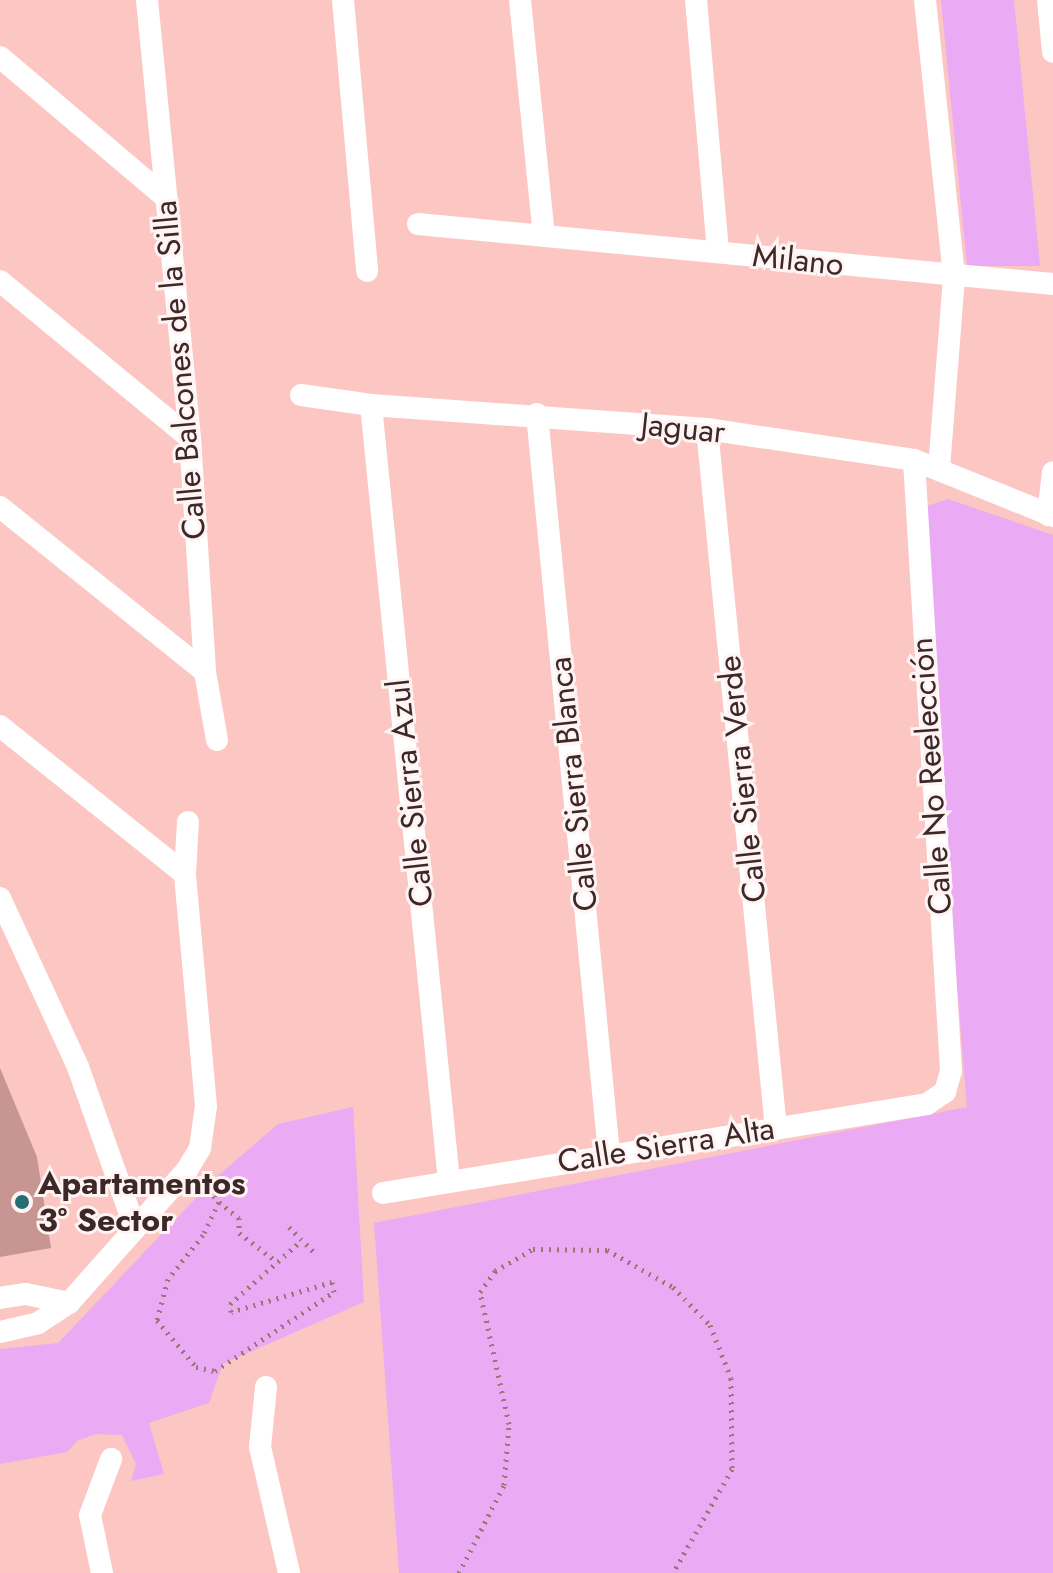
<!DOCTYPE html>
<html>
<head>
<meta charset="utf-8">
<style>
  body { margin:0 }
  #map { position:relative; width:1053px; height:1573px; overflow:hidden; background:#fcc6c3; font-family:Jost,sans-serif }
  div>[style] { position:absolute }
  .green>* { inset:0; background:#eaabf4 }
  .building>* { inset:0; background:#c79592 }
  .path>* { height:5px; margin-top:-2.5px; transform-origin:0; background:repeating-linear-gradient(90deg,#9b7674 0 2px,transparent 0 8px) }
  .street>* { height:22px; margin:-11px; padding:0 11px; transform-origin:11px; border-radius:11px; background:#fff }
  .dots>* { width:22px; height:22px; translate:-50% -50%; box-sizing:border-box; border:4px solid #fff3f3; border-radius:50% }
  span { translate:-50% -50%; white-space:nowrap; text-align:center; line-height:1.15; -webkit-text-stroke:6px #fff3f3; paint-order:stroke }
  .street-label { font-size:32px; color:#3c2827 }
  .poi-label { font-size:32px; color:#3c2827; font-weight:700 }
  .left { translate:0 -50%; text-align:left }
</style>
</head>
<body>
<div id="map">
  <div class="green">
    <div style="clip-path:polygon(941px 0,1014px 0,1040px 266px,967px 266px)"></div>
    <div style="clip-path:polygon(948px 499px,1053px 535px,1053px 1573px,399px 1573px,374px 1223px,967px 1107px,918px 509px)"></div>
    <div style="clip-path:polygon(353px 1107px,364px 1302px,223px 1364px,209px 1403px,149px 1423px,164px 1474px,131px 1481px,136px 1464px,122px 1435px,96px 1434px,77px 1441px,67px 1452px,0 1464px,0 1349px,58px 1343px,212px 1181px,278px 1124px)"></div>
  </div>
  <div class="building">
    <div style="clip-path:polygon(0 1068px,37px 1157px,51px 1248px,0 1257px)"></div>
  </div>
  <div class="path">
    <div style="left:203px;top:1184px;width:24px;rotate:48deg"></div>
    <div style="left:219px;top:1202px;width:37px;rotate:116deg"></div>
    <div style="left:203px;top:1235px;width:56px;rotate:128.5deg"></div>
    <div style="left:168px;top:1279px;width:42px;rotate:105deg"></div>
    <div style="left:157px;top:1320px;width:61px;rotate:50.3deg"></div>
    <div style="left:196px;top:1367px;width:19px;rotate:12deg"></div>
    <div style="left:215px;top:1371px;width:143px;rotate:-33.6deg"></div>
    <div style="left:334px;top:1292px;width:10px;rotate:-101deg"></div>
    <div style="left:332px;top:1282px;width:105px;rotate:163.5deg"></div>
    <div style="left:231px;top:1312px;width:8px;rotate:-97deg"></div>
    <div style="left:230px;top:1304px;width:95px;rotate:-41.6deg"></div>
    <div style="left:219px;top:1202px;width:26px;rotate:39deg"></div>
    <div style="left:239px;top:1218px;width:15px;rotate:90deg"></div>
    <div style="left:239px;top:1233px;width:48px;rotate:37.3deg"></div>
    <div style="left:289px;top:1227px;width:35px;rotate:45deg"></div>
    <div style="left:459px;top:1573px;width:99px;rotate:-62.9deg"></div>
    <div style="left:504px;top:1485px;width:61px;rotate:-85.3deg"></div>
    <div style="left:509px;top:1424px;width:135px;rotate:-102.4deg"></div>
    <div style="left:480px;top:1292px;width:26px;rotate:-54deg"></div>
    <div style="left:495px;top:1271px;width:44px;rotate:-30.1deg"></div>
    <div style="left:533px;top:1249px;width:74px;rotate:0.8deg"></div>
    <div style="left:607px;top:1250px;width:76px;rotate:29.3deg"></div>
    <div style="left:673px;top:1287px;width:53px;rotate:45.8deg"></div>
    <div style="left:710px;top:1325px;width:57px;rotate:68.4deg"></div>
    <div style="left:731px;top:1378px;width:91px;rotate:89.4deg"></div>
    <div style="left:732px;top:1469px;width:120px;rotate:119.6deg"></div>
  </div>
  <div class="street">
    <div style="left:147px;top:0;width:440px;rotate:84.4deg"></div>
    <div style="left:190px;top:438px;width:234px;rotate:86.3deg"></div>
    <div style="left:205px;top:672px;width:69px;rotate:80deg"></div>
    <div style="left:343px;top:0;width:272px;rotate:84.9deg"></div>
    <div style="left:520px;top:0;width:237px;rotate:84.2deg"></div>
    <div style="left:696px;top:0;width:252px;rotate:85deg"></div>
    <div style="left:925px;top:0;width:280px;rotate:84deg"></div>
    <div style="left:954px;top:278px;width:190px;rotate:94.5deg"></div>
    <div style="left:1048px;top:0;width:52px;rotate:84.5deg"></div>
    <div style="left:0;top:57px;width:214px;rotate:40.3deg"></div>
    <div style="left:418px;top:224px;width:638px;rotate:5.4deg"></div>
    <div style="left:0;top:281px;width:246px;rotate:39.6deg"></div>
    <div style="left:301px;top:395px;width:71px;rotate:8.1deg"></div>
    <div style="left:371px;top:405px;width:337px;rotate:4.1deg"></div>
    <div style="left:707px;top:429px;width:209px;rotate:8.5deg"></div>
    <div style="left:914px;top:460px;width:150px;rotate:21.9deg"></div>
    <div style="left:371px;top:405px;width:780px;rotate:84.26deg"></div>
    <div style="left:537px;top:414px;width:742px;rotate:84.44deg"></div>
    <div style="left:707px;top:429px;width:703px;rotate:84.37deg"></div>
    <div style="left:0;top:507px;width:263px;rotate:38.8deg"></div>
    <div style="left:1048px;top:515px;width:43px;rotate:-83.4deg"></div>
    <div style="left:0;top:726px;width:237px;rotate:38.7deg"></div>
    <div style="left:0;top:898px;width:186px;rotate:65.2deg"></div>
    <div style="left:78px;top:1067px;width:168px;rotate:70.5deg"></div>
    <div style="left:383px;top:1193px;width:551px;rotate:-9.29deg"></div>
    <div style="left:927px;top:1104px;width:22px;rotate:-34deg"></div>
    <div style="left:945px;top:1092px;width:22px;rotate:-74deg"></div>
    <div style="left:951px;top:1071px;width:612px;rotate:-93.47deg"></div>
    <div style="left:0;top:1298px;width:26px;rotate:-9deg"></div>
    <div style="left:26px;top:1294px;width:44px;rotate:11.8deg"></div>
    <div style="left:0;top:1332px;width:39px;rotate:-13deg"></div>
    <div style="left:38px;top:1323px;width:37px;rotate:-33deg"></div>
    <div style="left:69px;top:1303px;width:178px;rotate:-48.4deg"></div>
    <div style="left:187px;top:1170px;width:26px;rotate:-59deg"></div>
    <div style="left:200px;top:1148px;width:42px;rotate:-81.9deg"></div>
    <div style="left:206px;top:1106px;width:233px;rotate:-95.2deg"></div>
    <div style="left:185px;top:874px;width:52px;rotate:-86.7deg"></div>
    <div style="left:266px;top:1387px;width:60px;rotate:95.7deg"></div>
    <div style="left:260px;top:1447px;width:129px;rotate:77deg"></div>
    <div style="left:102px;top:1573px;width:59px;rotate:-101.7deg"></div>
    <div style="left:90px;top:1515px;width:60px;rotate:-69.4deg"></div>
  </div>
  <div class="dots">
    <div style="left:22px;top:1202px;background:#246f74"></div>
  </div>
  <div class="street-label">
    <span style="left:798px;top:260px;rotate:6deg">Milano</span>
    <span style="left:180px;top:370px;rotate:-95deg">Calle Balcones de la Silla</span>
    <span style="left:683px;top:428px;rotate:6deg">Jaguar</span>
    <span style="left:931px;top:776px;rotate:-94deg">Calle No Reelección</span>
    <span style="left:742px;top:779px;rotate:-96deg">Calle Sierra Verde</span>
    <span style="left:573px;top:784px;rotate:-96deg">Calle Sierra Blanca</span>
    <span style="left:410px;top:793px;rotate:-96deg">Calle Sierra Azul</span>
    <span style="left:666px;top:1145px;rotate:-9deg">Calle Sierra Alta</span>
  </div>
  <div class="poi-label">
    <span class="left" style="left:38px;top:1202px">Apartamentos<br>3° Sector</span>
  </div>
</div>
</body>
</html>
